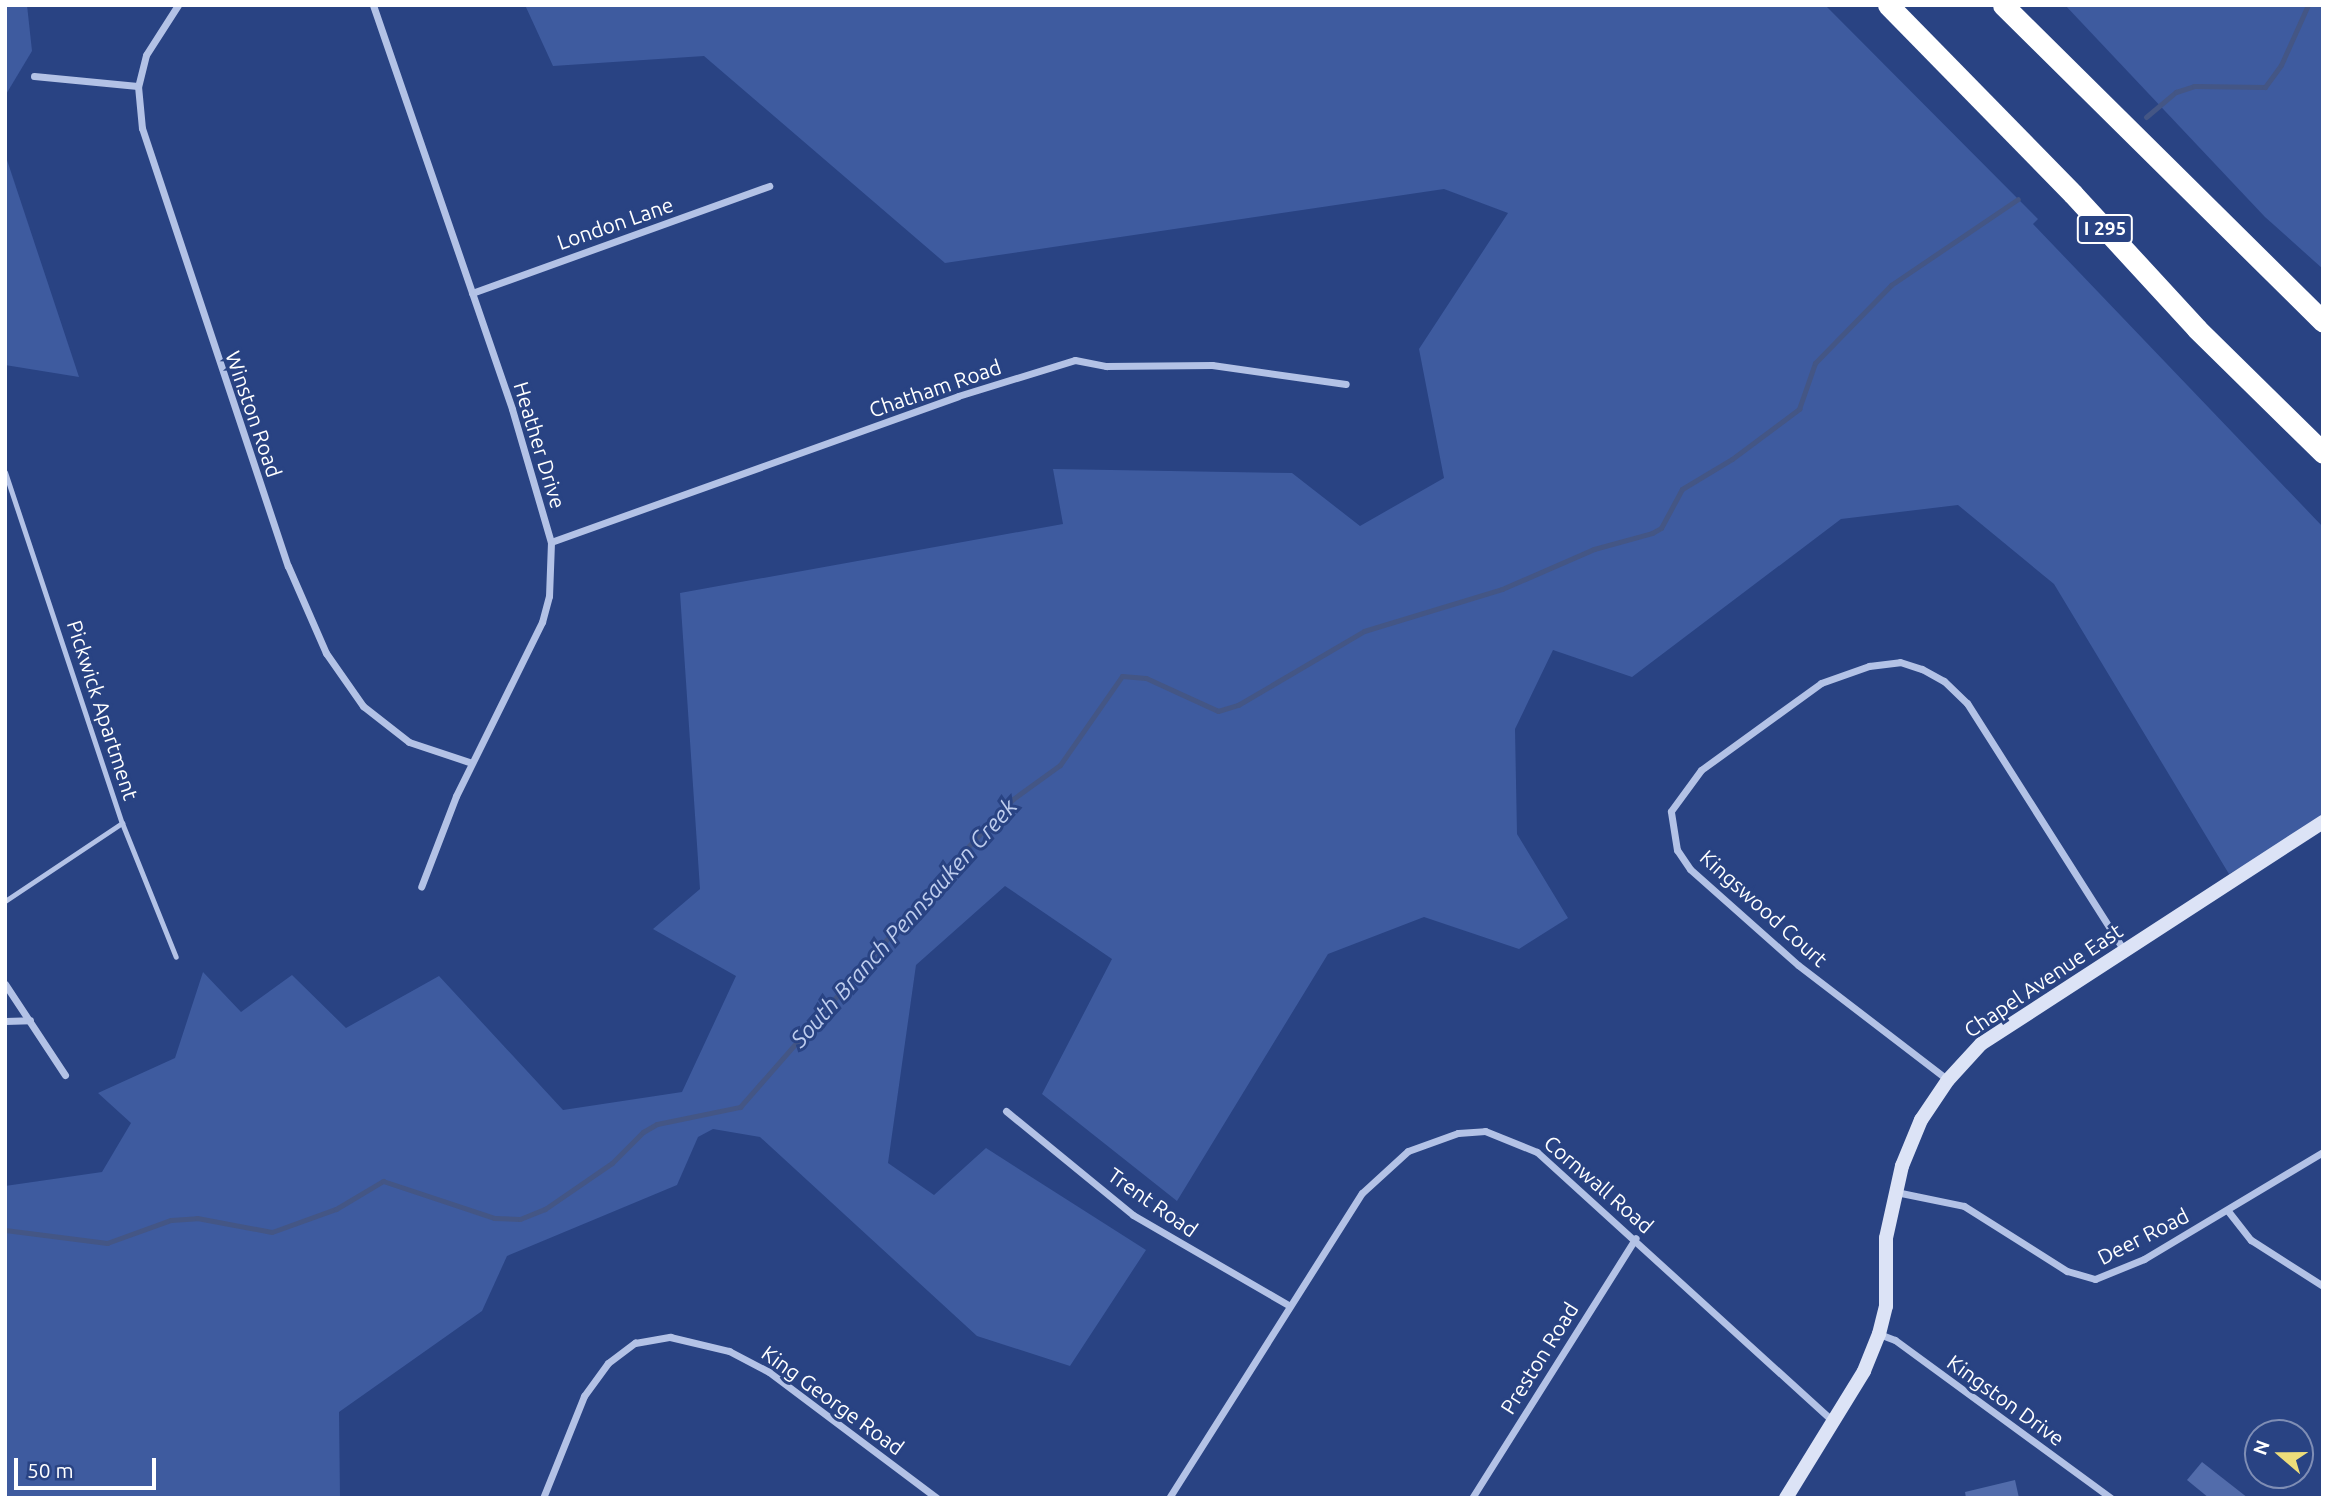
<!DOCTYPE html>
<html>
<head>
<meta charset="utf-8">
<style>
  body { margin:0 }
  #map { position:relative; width:2328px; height:1503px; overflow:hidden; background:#294383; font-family:Ubuntu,sans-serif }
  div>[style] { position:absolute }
  .green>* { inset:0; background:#3e5b9f }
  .stream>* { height:5px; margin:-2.5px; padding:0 2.5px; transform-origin:2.5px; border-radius:2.5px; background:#445685 }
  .building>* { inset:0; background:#526cab }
  .lane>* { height:5px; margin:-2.5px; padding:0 2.5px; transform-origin:2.5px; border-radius:2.5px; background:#b3c2e6 }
  .street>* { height:7px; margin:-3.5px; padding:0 3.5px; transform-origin:3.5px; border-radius:3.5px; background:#b3c2e6 }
  .secondary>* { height:14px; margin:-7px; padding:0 7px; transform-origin:7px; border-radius:7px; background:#dce3f6 }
  .highway>* { height:21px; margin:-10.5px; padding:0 10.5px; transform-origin:10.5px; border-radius:10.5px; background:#fff }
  span { translate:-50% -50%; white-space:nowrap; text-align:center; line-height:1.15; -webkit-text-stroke:6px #294383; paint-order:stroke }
  .shield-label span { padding:2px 5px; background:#294383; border:2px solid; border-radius:5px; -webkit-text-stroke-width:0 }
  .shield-label { font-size:19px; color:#fff; font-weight:700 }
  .street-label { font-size:21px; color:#fff }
  .water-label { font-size:23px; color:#becdee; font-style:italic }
  .frame { position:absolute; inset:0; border:7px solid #fff; pointer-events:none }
  .north { position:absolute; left:2244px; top:1419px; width:70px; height:70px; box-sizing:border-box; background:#294383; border:2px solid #7f8eb5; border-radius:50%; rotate:290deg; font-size:19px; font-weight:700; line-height:28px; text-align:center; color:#fff }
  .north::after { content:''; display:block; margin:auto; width:24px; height:32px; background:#eddd7a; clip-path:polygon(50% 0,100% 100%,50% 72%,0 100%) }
  .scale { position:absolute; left:14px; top:1458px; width:142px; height:32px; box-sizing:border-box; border:4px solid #fff; border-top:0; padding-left:9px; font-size:21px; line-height:24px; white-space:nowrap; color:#fff; -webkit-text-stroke:5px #294383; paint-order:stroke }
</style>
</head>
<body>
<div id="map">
  <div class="green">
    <div style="clip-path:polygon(5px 5px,27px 5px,32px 51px,5px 96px)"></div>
    <div style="clip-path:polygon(525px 5px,1825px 5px,2038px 219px,2033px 224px,2323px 527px,2323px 821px,2229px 874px,2054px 584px,1958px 505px,1841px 519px,1632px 677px,1553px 650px,1515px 729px,1517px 834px,1568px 918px,1519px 949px,1424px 917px,1328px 954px,1177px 1201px,1042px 1094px,1112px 959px,1005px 886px,916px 965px,888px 1163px,934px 1195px,986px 1148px,1146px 1250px,1070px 1366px,977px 1336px,760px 1137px,713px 1129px,698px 1137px,677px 1185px,507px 1256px,482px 1311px,339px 1412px,340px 1498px,5px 1498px,5px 1186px,102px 1172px,131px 1123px,98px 1093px,175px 1058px,203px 972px,241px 1012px,292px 975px,346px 1028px,439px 976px,563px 1110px,682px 1092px,736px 976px,653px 929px,700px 889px,680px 593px,1063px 524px,1053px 469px,1292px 473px,1360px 526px,1444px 478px,1419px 349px,1508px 213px,1444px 189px,945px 263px,704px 56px,553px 66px)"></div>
    <div style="clip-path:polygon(2065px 5px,2323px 5px,2323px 269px,2265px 217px)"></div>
    <div style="clip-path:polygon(5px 154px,79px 377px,5px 365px)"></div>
  </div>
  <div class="stream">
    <div style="left:2146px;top:117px;width:39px;rotate:-40deg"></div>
    <div style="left:2176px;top:92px;width:19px;rotate:-18deg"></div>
    <div style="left:2194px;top:86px;width:71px;rotate:0.8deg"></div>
    <div style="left:2265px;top:87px;width:27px;rotate:-54deg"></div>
    <div style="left:2281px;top:65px;width:66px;rotate:-65.8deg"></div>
    <div style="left:5px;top:1230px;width:103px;rotate:7.3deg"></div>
    <div style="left:107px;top:1243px;width:68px;rotate:-19.8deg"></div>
    <div style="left:171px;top:1220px;width:26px;rotate:-4deg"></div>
    <div style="left:197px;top:1218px;width:76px;rotate:10.6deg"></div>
    <div style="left:272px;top:1232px;width:68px;rotate:-19.8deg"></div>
    <div style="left:336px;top:1209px;width:55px;rotate:-30.8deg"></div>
    <div style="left:383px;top:1181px;width:117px;rotate:18.4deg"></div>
    <div style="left:494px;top:1218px;width:26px;rotate:2deg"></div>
    <div style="left:520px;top:1219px;width:27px;rotate:-22deg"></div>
    <div style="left:545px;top:1209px;width:81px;rotate:-34.5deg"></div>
    <div style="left:612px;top:1163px;width:44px;rotate:-45deg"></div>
    <div style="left:643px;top:1132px;width:16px;rotate:-30deg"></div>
    <div style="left:657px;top:1124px;width:85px;rotate:-11.6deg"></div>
    <div style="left:740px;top:1107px;width:342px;rotate:-48.8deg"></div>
    <div style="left:965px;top:850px;width:70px;rotate:-46.7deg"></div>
    <div style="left:1013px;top:799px;width:58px;rotate:-35.9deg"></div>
    <div style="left:1060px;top:765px;width:108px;rotate:-55.1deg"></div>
    <div style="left:1122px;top:676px;width:24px;rotate:5deg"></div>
    <div style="left:1146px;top:678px;width:79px;rotate:24.6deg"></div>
    <div style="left:1218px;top:711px;width:21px;rotate:-17deg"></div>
    <div style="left:1238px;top:705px;width:146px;rotate:-30.4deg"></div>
    <div style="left:1364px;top:631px;width:144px;rotate:-16.9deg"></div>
    <div style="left:1502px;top:589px;width:100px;rotate:-23.5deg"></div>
    <div style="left:1594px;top:549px;width:60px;rotate:-15.4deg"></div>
    <div style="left:1652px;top:533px;width:10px;rotate:-29deg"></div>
    <div style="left:1661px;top:528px;width:44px;rotate:-61.7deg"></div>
    <div style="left:1682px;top:489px;width:58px;rotate:-31deg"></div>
    <div style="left:1732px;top:459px;width:84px;rotate:-36.7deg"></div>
    <div style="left:1799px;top:409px;width:49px;rotate:-70.8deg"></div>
    <div style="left:1815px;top:363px;width:109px;rotate:-45.7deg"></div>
    <div style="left:1891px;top:285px;width:153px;rotate:-34.1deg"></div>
  </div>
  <div class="building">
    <div style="clip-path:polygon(2202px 1462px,2248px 1498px,2209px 1498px,2187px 1480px)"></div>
    <div style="clip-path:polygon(2015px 1480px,2019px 1498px,1966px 1498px,1965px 1492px)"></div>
  </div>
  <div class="lane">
    <div style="left:5px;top:472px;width:370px;rotate:71.6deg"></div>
    <div style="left:122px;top:823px;width:144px;rotate:68.1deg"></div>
    <div style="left:5px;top:901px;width:141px;rotate:-33.7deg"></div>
  </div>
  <div class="street">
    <div style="left:178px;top:5px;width:59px;rotate:122.6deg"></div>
    <div style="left:146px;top:55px;width:32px;rotate:104deg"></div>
    <div style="left:138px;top:86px;width:42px;rotate:84.6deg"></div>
    <div style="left:142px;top:128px;width:462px;rotate:71.6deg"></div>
    <div style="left:288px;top:566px;width:95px;rotate:66.4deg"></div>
    <div style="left:326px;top:653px;width:65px;rotate:55.1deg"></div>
    <div style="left:363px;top:706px;width:58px;rotate:38deg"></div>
    <div style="left:409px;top:742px;width:66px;rotate:18.4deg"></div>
    <div style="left:373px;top:5px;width:427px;rotate:71deg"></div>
    <div style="left:512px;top:409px;width:139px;rotate:73.7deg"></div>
    <div style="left:551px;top:542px;width:54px;rotate:92.1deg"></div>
    <div style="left:549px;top:596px;width:27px;rotate:105deg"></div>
    <div style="left:542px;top:622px;width:194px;rotate:116.3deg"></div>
    <div style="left:456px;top:796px;width:97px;rotate:111deg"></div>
    <div style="left:34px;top:76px;width:104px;rotate:5.5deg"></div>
    <div style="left:472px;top:293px;width:316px;rotate:-19.8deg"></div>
    <div style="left:551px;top:542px;width:432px;rotate:-19.7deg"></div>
    <div style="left:958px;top:396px;width:122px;rotate:-17.1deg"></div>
    <div style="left:1075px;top:360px;width:32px;rotate:11deg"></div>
    <div style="left:1106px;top:366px;width:106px;rotate:-0.5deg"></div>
    <div style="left:1212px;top:365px;width:135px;rotate:8.1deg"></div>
    <div style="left:5px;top:984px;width:109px;rotate:56.6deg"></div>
    <div style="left:5px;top:1021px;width:25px;rotate:-2deg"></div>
    <div style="left:1948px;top:1080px;width:189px;rotate:-142.5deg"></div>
    <div style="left:1798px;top:965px;width:144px;rotate:-138.4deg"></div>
    <div style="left:1690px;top:869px;width:23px;rotate:-124deg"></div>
    <div style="left:1677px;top:850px;width:39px;rotate:-99deg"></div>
    <div style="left:1671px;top:811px;width:51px;rotate:-53.8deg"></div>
    <div style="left:1701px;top:770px;width:148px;rotate:-35.9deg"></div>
    <div style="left:1821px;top:683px;width:51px;rotate:-19.5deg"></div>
    <div style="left:1869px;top:666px;width:31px;rotate:-7deg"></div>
    <div style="left:1900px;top:662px;width:23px;rotate:18deg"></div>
    <div style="left:1922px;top:669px;width:25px;rotate:29deg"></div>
    <div style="left:1944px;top:681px;width:32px;rotate:44deg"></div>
    <div style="left:1967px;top:703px;width:293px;rotate:57.6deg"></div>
    <div style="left:1006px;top:1111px;width:164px;rotate:39.3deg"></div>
    <div style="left:1133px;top:1215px;width:181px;rotate:30.1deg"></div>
    <div style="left:1896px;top:1192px;width:69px;rotate:11.6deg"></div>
    <div style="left:1964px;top:1206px;width:122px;rotate:32.3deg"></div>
    <div style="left:2067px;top:1271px;width:29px;rotate:16deg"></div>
    <div style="left:2095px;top:1279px;width:53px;rotate:-22.2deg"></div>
    <div style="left:2144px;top:1259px;width:209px;rotate:-30.9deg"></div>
    <div style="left:2228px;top:1211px;width:37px;rotate:52deg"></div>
    <div style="left:2251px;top:1240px;width:85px;rotate:32.6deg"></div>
    <div style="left:1879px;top:1334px;width:17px;rotate:21deg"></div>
    <div style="left:1895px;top:1340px;width:268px;rotate:36.2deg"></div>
    <div style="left:543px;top:1498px;width:110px;rotate:-68.1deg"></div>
    <div style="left:584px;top:1396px;width:41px;rotate:-54deg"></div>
    <div style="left:608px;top:1363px;width:34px;rotate:-37deg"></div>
    <div style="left:635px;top:1343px;width:36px;rotate:-10deg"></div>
    <div style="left:670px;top:1337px;width:61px;rotate:13.3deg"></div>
    <div style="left:729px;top:1351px;width:45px;rotate:27.7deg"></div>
    <div style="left:769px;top:1372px;width:210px;rotate:36.9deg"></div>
    <div style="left:1169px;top:1498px;width:361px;rotate:-57.7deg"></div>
    <div style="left:1362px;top:1193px;width:62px;rotate:-42.4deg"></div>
    <div style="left:1408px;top:1151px;width:53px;rotate:-19.8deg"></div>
    <div style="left:1458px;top:1133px;width:27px;rotate:-4deg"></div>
    <div style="left:1485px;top:1131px;width:56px;rotate:22deg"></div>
    <div style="left:1537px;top:1152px;width:400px;rotate:42.3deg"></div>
    <div style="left:1472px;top:1498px;width:307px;rotate:-57.8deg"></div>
  </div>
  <div class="secondary">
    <div style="left:1786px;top:1498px;width:149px;rotate:-58.4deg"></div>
    <div style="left:1864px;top:1371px;width:40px;rotate:-68deg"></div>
    <div style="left:1879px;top:1334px;width:29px;rotate:-76deg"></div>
    <div style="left:1886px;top:1306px;width:68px;rotate:-90deg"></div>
    <div style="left:1886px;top:1238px;width:74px;rotate:-77.5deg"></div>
    <div style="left:1902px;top:1166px;width:50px;rotate:-67.6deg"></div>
    <div style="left:1921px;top:1120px;width:48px;rotate:-56deg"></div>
    <div style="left:1948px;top:1080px;width:49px;rotate:-47.5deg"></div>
    <div style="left:1981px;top:1044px;width:408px;rotate:-33deg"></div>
  </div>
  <div class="highway">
    <div style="left:1888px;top:5px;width:264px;rotate:45.6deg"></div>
    <div style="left:2073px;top:194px;width:183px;rotate:47.4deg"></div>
    <div style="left:2197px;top:329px;width:177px;rotate:44.5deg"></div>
    <div style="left:2003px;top:5px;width:450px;rotate:44.7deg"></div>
  </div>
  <div class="shield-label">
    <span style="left:2105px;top:229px">I 295</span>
  </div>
  <div class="street-label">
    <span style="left:615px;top:223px;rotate:-19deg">London Lane</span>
    <span style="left:935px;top:388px;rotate:-19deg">Chatham Road</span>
    <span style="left:254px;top:414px;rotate:71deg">Winston Road</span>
    <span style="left:540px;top:445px;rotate:73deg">Heather Drive</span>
    <span style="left:103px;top:710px;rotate:72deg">Pickwick Apartment</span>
    <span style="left:1764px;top:908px;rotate:42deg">Kingswood Court</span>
    <span style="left:2043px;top:980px;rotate:-34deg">Chapel Avenue East</span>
    <span style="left:1599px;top:1184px;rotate:41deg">Cornwall Road</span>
    <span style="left:1153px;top:1202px;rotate:35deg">Trent Road</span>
    <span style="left:2143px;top:1236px;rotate:-27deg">Deer Road</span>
    <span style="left:1539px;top:1358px;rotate:-58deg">Preston Road</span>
    <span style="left:833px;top:1400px;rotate:36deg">King George Road</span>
    <span style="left:2006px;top:1400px;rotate:36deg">Kingston Drive</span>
  </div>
  <div class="water-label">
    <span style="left:904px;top:923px;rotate:-48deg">South Branch Pennsauken Creek</span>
  </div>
  <div class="frame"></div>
  <div class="north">N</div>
  <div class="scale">50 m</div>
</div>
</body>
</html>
